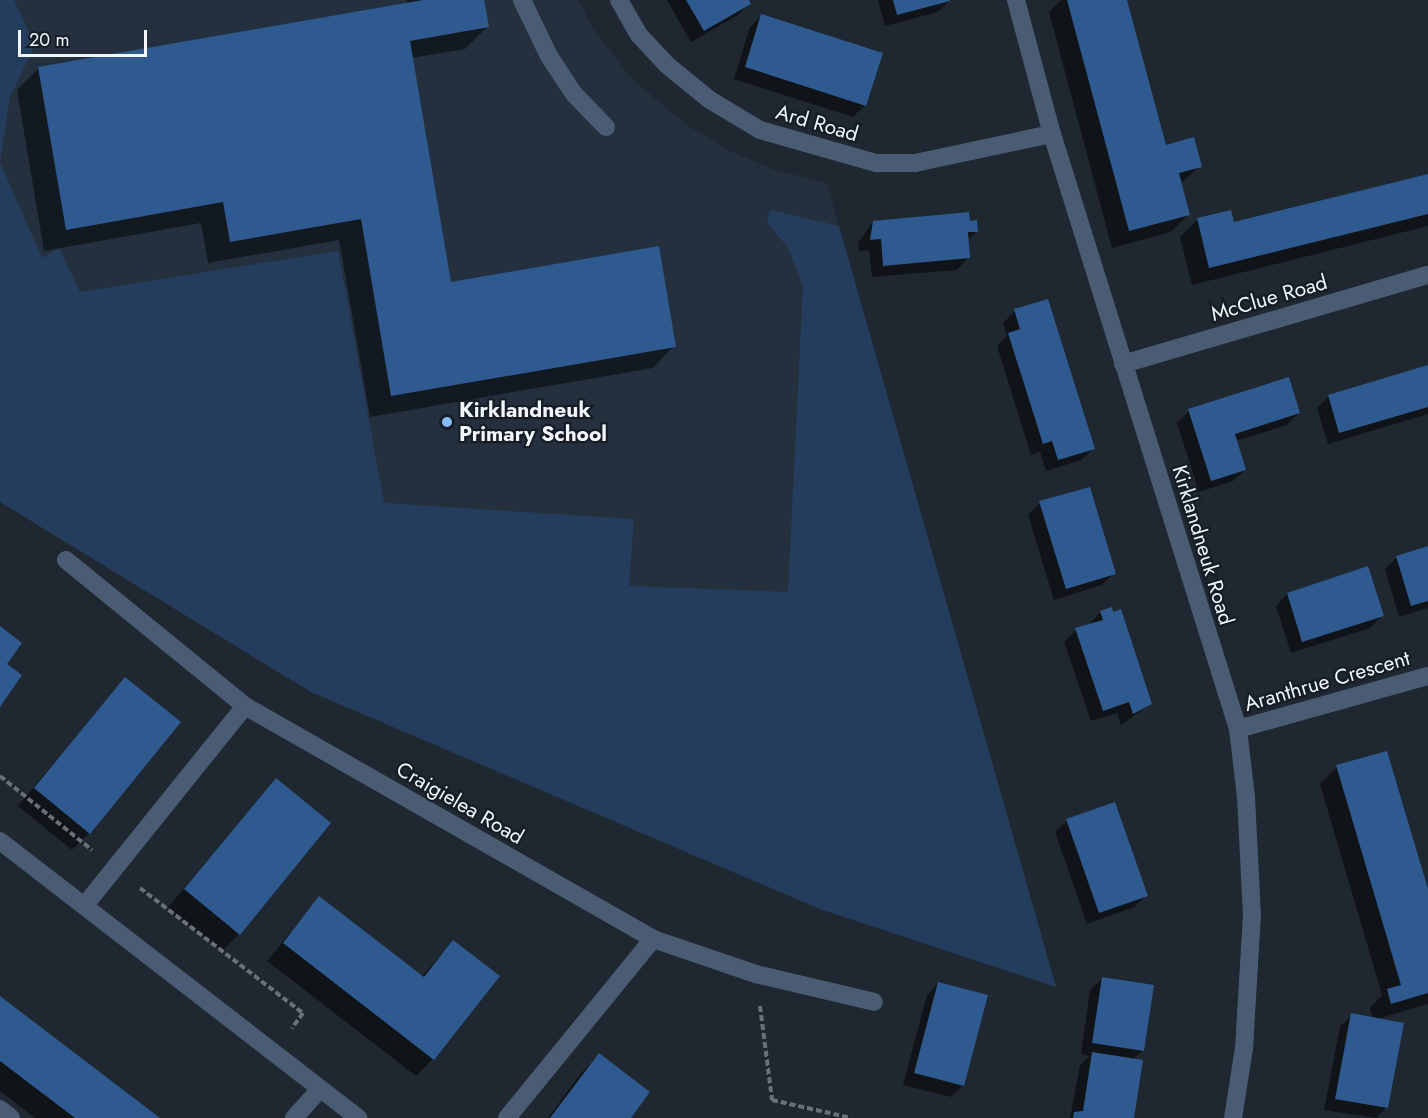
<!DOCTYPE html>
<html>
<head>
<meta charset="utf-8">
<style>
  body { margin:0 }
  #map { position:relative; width:1428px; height:1118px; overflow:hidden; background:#1f2730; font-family:Jost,sans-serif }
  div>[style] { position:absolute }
  .built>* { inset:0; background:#25303f }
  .green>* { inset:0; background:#253d5c }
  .shadow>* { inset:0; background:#0007 }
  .building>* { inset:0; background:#2e5a90 }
  .path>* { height:4px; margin-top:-2px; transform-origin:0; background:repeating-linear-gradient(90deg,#697078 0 6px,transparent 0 9px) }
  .lane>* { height:18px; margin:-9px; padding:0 9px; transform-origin:9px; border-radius:9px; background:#4a5c74 }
  .street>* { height:18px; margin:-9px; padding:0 9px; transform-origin:9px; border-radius:9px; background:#4a5c74 }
  .dots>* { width:16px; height:16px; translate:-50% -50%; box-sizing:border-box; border:3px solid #161d26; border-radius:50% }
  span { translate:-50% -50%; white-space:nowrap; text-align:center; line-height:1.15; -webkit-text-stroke:4.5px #161d26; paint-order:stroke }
  .street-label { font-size:21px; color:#f0f6fc }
  .poi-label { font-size:21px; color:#f0f6fc; font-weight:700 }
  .left { translate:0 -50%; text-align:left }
  .scale { position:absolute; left:18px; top:30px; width:129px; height:27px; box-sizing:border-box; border:3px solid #f0f6fc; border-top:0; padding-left:8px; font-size:18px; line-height:21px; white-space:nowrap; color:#f0f6fc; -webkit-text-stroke:4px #161d26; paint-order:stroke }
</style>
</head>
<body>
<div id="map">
  <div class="built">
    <div style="clip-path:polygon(0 0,579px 0,591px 26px,632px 79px,687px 125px,728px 150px,772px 169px,827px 183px,1056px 987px,820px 909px,311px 692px,0 502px)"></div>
  </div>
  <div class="green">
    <div style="clip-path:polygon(0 0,14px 0,35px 45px,10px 97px,0 162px,42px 258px,59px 248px,80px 292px,338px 251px,384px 503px,634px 519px,629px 586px,788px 592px,803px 286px,788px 248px,767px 222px,770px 210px,839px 226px,1056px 987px,820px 909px,311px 692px,0 502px)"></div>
  </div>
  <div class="shadow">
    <div style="clip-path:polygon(407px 0,483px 0,487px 27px,465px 49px,411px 58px,450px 284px,674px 346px,653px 368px,370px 417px,339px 240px,208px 263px,201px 223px,44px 251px,17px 90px,39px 68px,407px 4px)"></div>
    <div style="clip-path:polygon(667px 0,748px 0,749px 3px,738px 15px,691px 42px)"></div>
    <div style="clip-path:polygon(878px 0,950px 0,938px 12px,885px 26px)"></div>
    <div style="clip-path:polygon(1061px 0,1126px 0,1165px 146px,1200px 166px,1180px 184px,1188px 215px,1171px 232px,1112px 248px,1049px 12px)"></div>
    <div style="clip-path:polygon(762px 15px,865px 105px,853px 117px,734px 79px,750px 27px)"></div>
    <div style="clip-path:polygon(1428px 176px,1428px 226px,1192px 285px,1180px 237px,1197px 220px,1230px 212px,1233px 224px)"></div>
    <div style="clip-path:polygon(873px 222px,969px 222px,977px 231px,967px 241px,968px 258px,957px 270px,872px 277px,869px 250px,859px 251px,858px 243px)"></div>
    <div style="clip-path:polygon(1015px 311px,1093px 449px,1081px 460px,1046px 471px,1040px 452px,1031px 455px,997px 346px,1007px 336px,1003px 323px)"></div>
    <div style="clip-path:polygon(1428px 366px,1428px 414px,1328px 444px,1317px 408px,1329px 396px)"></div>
    <div style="clip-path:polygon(1189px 411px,1299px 413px,1287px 425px,1236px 441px,1245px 470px,1233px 481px,1199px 492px,1177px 423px)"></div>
    <div style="clip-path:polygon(1040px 503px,1114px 573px,1102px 585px,1054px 600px,1028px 515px)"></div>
    <div style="clip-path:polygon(1428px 547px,1428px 608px,1399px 617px,1385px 569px,1397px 557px)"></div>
    <div style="clip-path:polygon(1287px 594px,1382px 616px,1370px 628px,1291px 653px,1276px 606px)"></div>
    <div style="clip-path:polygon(1100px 612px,1151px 704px,1121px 725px,1117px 713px,1091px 721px,1064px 642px,1076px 630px,1089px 625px)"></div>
    <div style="clip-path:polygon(125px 679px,89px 833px,72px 850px,18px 806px)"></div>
    <div style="clip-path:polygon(1337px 767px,1428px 894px,1428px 1004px,1377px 1019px,1386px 1108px,1376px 1118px,1324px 1110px,1340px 1027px,1352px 1015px,1373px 1019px,1370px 1008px,1382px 995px,1320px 784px)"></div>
    <div style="clip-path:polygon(276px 780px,239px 934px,222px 951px,168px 907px)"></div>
    <div style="clip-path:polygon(1067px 821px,1146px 895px,1134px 907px,1087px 924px,1055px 832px)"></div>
    <div style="clip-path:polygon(319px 898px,421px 977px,453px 942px,433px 1059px,416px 1076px,267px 961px)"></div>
    <div style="clip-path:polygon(1102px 979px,1143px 1050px,1132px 1060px,1132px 1118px,1070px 1118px,1080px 1065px,1090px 1056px,1081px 1054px,1090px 990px)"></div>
    <div style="clip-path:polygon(938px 983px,963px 1085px,951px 1097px,903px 1085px,927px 995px)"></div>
    <div style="clip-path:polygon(0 998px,157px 1118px,35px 1118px,0 1091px)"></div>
    <div style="clip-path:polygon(600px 1055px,629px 1118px,548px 1118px,582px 1072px)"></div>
  </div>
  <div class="building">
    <div style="clip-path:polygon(423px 0,484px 0,489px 27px,410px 41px,451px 282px,659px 246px,676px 347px,391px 396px,361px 219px,230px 242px,223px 202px,66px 230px,38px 67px)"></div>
    <div style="clip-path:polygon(686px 0,749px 0,751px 4px,704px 31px)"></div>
    <div style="clip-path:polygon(893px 0,950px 0,950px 1px,897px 15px)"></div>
    <div style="clip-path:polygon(1067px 0,1127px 0,1166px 145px,1194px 137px,1202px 167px,1179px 173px,1190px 215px,1129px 231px)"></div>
    <div style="clip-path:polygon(761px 14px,883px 53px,866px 106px,745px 67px)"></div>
    <div style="clip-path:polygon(1428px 174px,1428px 214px,1209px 268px,1197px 218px,1231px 210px,1234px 222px)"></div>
    <div style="clip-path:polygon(969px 212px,970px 221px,977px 220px,978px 232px,968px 232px,970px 258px,883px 266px,881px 239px,870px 240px,873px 221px)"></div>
    <div style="clip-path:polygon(1048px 299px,1095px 449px,1058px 460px,1052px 441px,1043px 444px,1008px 333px,1020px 329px,1014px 309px)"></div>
    <div style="clip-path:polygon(1428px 365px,1428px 407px,1339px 433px,1328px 395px)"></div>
    <div style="clip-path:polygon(1289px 377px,1300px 413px,1235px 434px,1246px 470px,1211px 481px,1188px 409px)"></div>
    <div style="clip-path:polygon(1090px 487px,1116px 574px,1066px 589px,1039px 501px)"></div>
    <div style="clip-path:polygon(1428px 546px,1428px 601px,1411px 606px,1396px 556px)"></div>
    <div style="clip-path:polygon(1368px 566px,1384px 616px,1302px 642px,1287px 593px)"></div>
    <div style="clip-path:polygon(1112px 607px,1113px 612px,1121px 609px,1152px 704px,1133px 714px,1129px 702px,1103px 711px,1075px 628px,1103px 620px,1100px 611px)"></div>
    <div style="clip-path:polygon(0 626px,22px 643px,7px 664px,22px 675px,0 707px)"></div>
    <div style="clip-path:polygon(125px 677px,181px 722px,90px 834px,34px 788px)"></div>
    <div style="clip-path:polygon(1387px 751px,1428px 889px,1428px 993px,1391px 1004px,1387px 989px,1401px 985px,1336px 765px)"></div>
    <div style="clip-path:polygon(276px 778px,331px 823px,240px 935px,184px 889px)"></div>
    <div style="clip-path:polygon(1115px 802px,1148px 896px,1099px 913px,1066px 819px)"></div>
    <div style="clip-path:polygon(319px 896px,424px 977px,453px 940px,500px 976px,434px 1060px,283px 943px)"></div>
    <div style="clip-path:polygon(1102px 977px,1154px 985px,1144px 1051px,1092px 1043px)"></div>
    <div style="clip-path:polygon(938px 982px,988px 995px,964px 1086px,914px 1073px)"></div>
    <div style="clip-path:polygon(0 996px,160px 1118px,75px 1118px,0 1061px)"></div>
    <div style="clip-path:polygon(1351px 1013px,1404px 1023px,1388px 1108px,1335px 1099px)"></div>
    <div style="clip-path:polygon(1092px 1052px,1143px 1060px,1134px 1118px,1073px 1118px,1074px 1112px,1083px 1111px)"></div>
    <div style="clip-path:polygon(599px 1053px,650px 1092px,631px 1118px,550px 1118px)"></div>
  </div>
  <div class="path">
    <div style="left:0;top:776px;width:118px;rotate:38.8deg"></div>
    <div style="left:140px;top:888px;width:205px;rotate:37.5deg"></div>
    <div style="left:303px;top:1013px;width:19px;rotate:126deg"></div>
    <div style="left:760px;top:1006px;width:95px;rotate:82.7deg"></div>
    <div style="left:772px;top:1100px;width:81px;rotate:12.8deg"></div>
  </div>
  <div class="lane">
    <div style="left:522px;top:0;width:62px;rotate:64.3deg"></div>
    <div style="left:549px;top:56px;width:45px;rotate:56.7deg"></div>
    <div style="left:574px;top:94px;width:46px;rotate:45.9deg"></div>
  </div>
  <div class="street">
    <div style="left:619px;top:0;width:40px;rotate:60.3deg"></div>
    <div style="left:639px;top:35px;width:41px;rotate:47deg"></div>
    <div style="left:667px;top:65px;width:55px;rotate:39.1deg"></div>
    <div style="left:710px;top:100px;width:58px;rotate:31deg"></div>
    <div style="left:760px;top:130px;width:121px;rotate:15.9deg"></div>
    <div style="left:876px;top:163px;width:39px"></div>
    <div style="left:915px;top:163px;width:140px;rotate:-12deg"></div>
    <div style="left:1016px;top:0;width:139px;rotate:75deg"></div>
    <div style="left:1052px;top:134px;width:623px;rotate:72.64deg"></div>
    <div style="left:1238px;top:729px;width:68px;rotate:83.3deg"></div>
    <div style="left:1246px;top:797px;width:117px;rotate:87.1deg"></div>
    <div style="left:1252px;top:914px;width:134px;rotate:93.4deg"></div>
    <div style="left:1244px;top:1048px;width:71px;rotate:98.9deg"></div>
    <div style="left:1123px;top:364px;width:318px;rotate:-16.3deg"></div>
    <div style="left:66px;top:560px;width:231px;rotate:39.2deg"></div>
    <div style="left:245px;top:706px;width:470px;rotate:29.7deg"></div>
    <div style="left:653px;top:939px;width:109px;rotate:18.8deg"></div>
    <div style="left:756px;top:974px;width:121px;rotate:13.3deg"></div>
    <div style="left:1238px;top:729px;width:197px;rotate:-15.6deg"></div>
    <div style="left:0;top:841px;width:453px;rotate:37.7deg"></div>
    <div style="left:85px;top:905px;width:255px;rotate:-51.2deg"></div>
    <div style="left:0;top:1109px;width:14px;rotate:39deg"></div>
    <div style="left:294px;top:1118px;width:39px;rotate:-48deg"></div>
    <div style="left:507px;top:1118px;width:231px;rotate:-50.8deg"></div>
  </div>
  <div class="dots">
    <div style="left:447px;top:422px;background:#88bbfc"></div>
  </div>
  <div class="street-label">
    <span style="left:817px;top:123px;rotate:16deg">Ard Road</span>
    <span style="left:1269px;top:298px;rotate:-16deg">McClue Road</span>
    <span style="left:1203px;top:545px;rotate:73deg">Kirklandneuk Road</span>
    <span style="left:1327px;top:681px;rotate:-16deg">Aranthrue Crescent</span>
    <span style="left:460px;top:803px;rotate:30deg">Craigielea Road</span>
  </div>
  <div class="poi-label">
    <span class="left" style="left:459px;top:422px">Kirklandneuk<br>Primary School</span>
  </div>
  <div class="scale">20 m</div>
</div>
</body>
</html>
